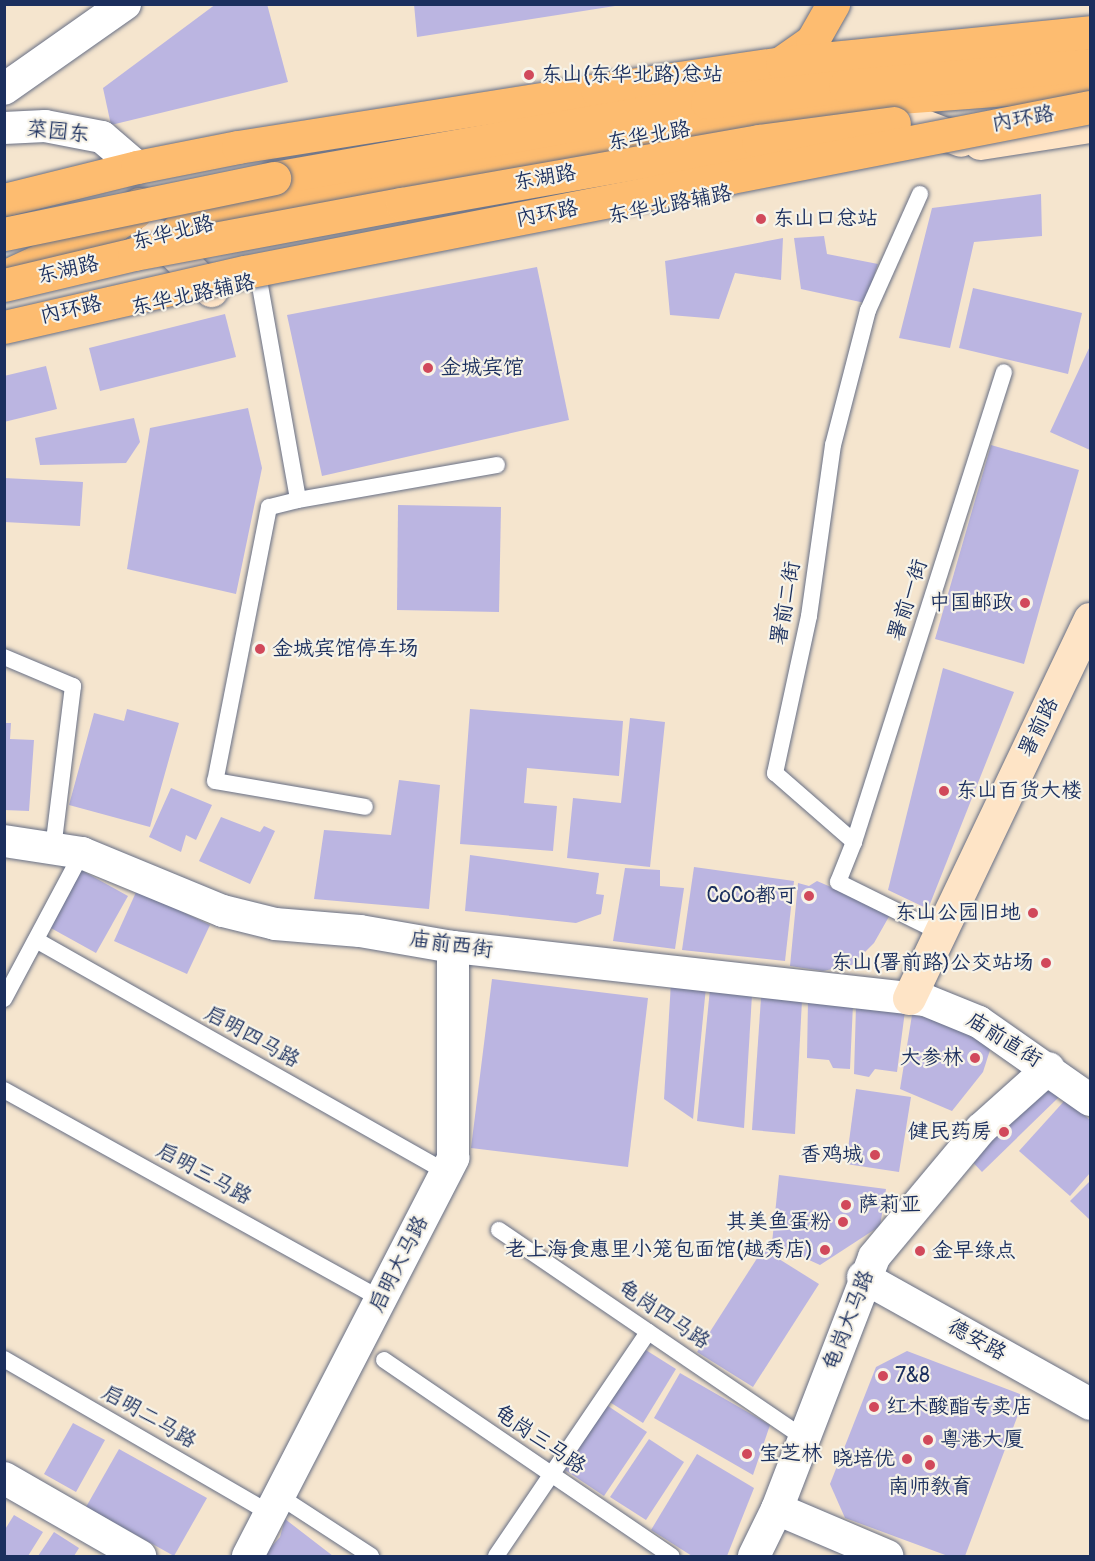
<!DOCTYPE html>
<html>
<head>
<meta charset="utf-8">
<style>
  body { margin:0 }
  #map { position:relative; width:1095px; height:1561px; overflow:hidden; background:#f5e5ce; font-family:Pangolin,"LXGW WenKai TC",sans-serif }
  div>[style] { position:absolute }
  .building>* { inset:0; background:#bbb5e1 }
  .roads { filter:drop-shadow(0 0 2px #676f85) drop-shadow(0 0 2px #676f85) }
  .lane>* { height:16px; margin:-8px; padding:0 8px; transform-origin:8px; border-radius:8px; background:#fff }
  .street>* { height:32px; margin:-16px; padding:0 16px; transform-origin:16px; border-radius:16px; background:#fff }
  .secondary>* { height:33px; margin:-16.5px; padding:0 16.5px; transform-origin:16.5px; border-radius:16.5px; background:#fee4c6 }
  .primary>* { height:33px; margin:-16.5px; padding:0 16.5px; transform-origin:16.5px; border-radius:16.5px; background:#fdbc70 }
  .highway>* { height:33px; margin:-16.5px; padding:0 16.5px; transform-origin:16.5px; border-radius:16.5px; background:#fdbc70 }
  .bridges { filter:drop-shadow(0 0 2px #676f85) drop-shadow(0 0 2px #676f85) }
  .highway-bridge>* { height:33px; margin:-16.5px; padding:0 16.5px; transform-origin:16.5px; border-radius:16.5px; background:#fdbc70 }
  .dots>* { width:16px; height:16px; translate:-50% -50%; box-sizing:border-box; border:3px solid #f7f3e8; border-radius:50% }
  span { translate:-50% -50%; white-space:nowrap; text-align:center; line-height:1.15; -webkit-text-stroke:4.5px #f7f3e8; paint-order:stroke }
  .poi-label { font-size:21px; color:#1b2f5e }
  .left { translate:0 -50%; text-align:left }
  .right { translate:-100% -50%; text-align:right }
  .street-label { font-size:21px; color:#1b2f5e }
  .frame { position:absolute; inset:0; border:6px solid #1b2f5e; pointer-events:none }
</style>
</head>
<body>
<div id="map">
  <div class="building">
    <div style="clip-path:polygon(216px 4px,267px 4px,288px 82px,111px 125px,103px 88px)"></div>
    <div style="clip-path:polygon(414px 4px,615px 4px,615px 6px,417px 37px)"></div>
    <div style="clip-path:polygon(1041px 194px,1042px 236px,974px 242px,950px 348px,899px 338px,932px 208px)"></div>
    <div style="clip-path:polygon(824px 236px,827px 254px,878px 264px,865px 303px,801px 289px,794px 238px)"></div>
    <div style="clip-path:polygon(783px 238px,781px 280px,735px 273px,719px 319px,670px 315px,665px 261px)"></div>
    <div style="clip-path:polygon(537px 267px,569px 420px,322px 476px,287px 315px)"></div>
    <div style="clip-path:polygon(973px 288px,1082px 313px,1068px 374px,959px 348px)"></div>
    <div style="clip-path:polygon(225px 314px,236px 357px,100px 391px,89px 348px)"></div>
    <div style="clip-path:polygon(1090px 346px,1090px 450px,1050px 432px)"></div>
    <div style="clip-path:polygon(46px 366px,57px 409px,4px 422px,4px 376px)"></div>
    <div style="clip-path:polygon(248px 408px,262px 468px,236px 594px,127px 569px,150px 428px)"></div>
    <div style="clip-path:polygon(134px 418px,140px 442px,126px 463px,40px 465px,35px 438px)"></div>
    <div style="clip-path:polygon(991px 445px,1079px 470px,1024px 664px,935px 639px)"></div>
    <div style="clip-path:polygon(4px 478px,83px 482px,80px 526px,4px 522px)"></div>
    <div style="clip-path:polygon(398px 505px,501px 507px,499px 612px,397px 610px)"></div>
    <div style="clip-path:polygon(943px 668px,1014px 692px,928px 909px,888px 890px)"></div>
    <div style="clip-path:polygon(127px 709px,179px 723px,150px 827px,69px 805px,94px 713px,124px 721px)"></div>
    <div style="clip-path:polygon(470px 709px,623px 721px,619px 776px,527px 768px,524px 803px,557px 806px,553px 851px,460px 844px)"></div>
    <div style="clip-path:polygon(630px 718px,665px 722px,650px 867px,567px 858px,573px 798px,621px 803px)"></div>
    <div style="clip-path:polygon(4px 723px,11px 723px,10px 739px,34px 740px,29px 811px,4px 810px)"></div>
    <div style="clip-path:polygon(399px 780px,440px 785px,429px 909px,314px 899px,324px 830px,391px 835px)"></div>
    <div style="clip-path:polygon(171px 788px,212px 805px,196px 840px,186px 835px,181px 852px,149px 837px)"></div>
    <div style="clip-path:polygon(221px 817px,260px 832px,264px 826px,275px 831px,250px 884px,199px 861px)"></div>
    <div style="clip-path:polygon(470px 855px,599px 873px,596px 894px,604px 895px,601px 914px,576px 923px,465px 911px)"></div>
    <div style="clip-path:polygon(694px 867px,794px 881px,785px 961px,682px 950px)"></div>
    <div style="clip-path:polygon(625px 868px,660px 870px,660px 886px,684px 888px,675px 949px,613px 941px)"></div>
    <div style="clip-path:polygon(81px 870px,128px 896px,96px 953px,49px 927px)"></div>
    <div style="clip-path:polygon(817px 881px,891px 913px,874px 943px,852px 965px,823px 971px,790px 966px,798px 883px,809px 886px)"></div>
    <div style="clip-path:polygon(137px 890px,210px 925px,187px 974px,114px 941px)"></div>
    <div style="clip-path:polygon(492px 979px,648px 998px,628px 1167px,471px 1148px)"></div>
    <div style="clip-path:polygon(671px 982px,706px 987px,693px 1119px,664px 1099px)"></div>
    <div style="clip-path:polygon(710px 989px,752px 995px,744px 1128px,697px 1121px)"></div>
    <div style="clip-path:polygon(761px 998px,802px 1000px,795px 1134px,752px 1130px)"></div>
    <div style="clip-path:polygon(808px 1000px,853px 1004px,850px 1069px,833px 1068px,829px 1060px,807px 1058px)"></div>
    <div style="clip-path:polygon(856px 1006px,905px 1011px,897px 1072px,875px 1069px,869px 1077px,854px 1074px)"></div>
    <div style="clip-path:polygon(912px 1015px,958px 1022px,979px 1031px,990px 1050px,983px 1072px,952px 1111px,900px 1089px)"></div>
    <div style="clip-path:polygon(1044px 1080px,1060px 1096px,982px 1172px,966px 1155px)"></div>
    <div style="clip-path:polygon(856px 1089px,911px 1097px,899px 1172px,846px 1164px)"></div>
    <div style="clip-path:polygon(1066px 1099px,1090px 1120px,1090px 1173px,1070px 1196px,1019px 1151px)"></div>
    <div style="clip-path:polygon(779px 1175px,886px 1189px,880px 1226px,820px 1265px,772px 1243px)"></div>
    <div style="clip-path:polygon(1090px 1181px,1090px 1220px,1070px 1201px)"></div>
    <div style="clip-path:polygon(763px 1249px,819px 1284px,753px 1387px,697px 1352px)"></div>
    <div style="clip-path:polygon(641px 1347px,676px 1369px,643px 1423px,608px 1401px)"></div>
    <div style="clip-path:polygon(907px 1351px,1025px 1396px,965px 1556px,948px 1556px,845px 1518px,830px 1484px,876px 1367px)"></div>
    <div style="clip-path:polygon(680px 1373px,770px 1425px,753px 1475px,654px 1418px)"></div>
    <div style="clip-path:polygon(605px 1404px,647px 1432px,604px 1496px,562px 1468px)"></div>
    <div style="clip-path:polygon(73px 1423px,105px 1440px,76px 1492px,44px 1474px)"></div>
    <div style="clip-path:polygon(649px 1439px,684px 1462px,646px 1520px,610px 1497px)"></div>
    <div style="clip-path:polygon(119px 1449px,207px 1498px,174px 1556px,86px 1507px)"></div>
    <div style="clip-path:polygon(697px 1454px,754px 1488px,727px 1556px,692px 1556px,651px 1530px)"></div>
    <div style="clip-path:polygon(14px 1515px,43px 1532px,28px 1556px,4px 1556px,4px 1531px)"></div>
    <div style="clip-path:polygon(285px 1519px,333px 1556px,263px 1556px,280px 1537px)"></div>
    <div style="clip-path:polygon(54px 1532px,79px 1548px,74px 1556px,38px 1556px)"></div>
  </div>
  <div class="roads">
    <div class="lane">
      <div style="left:920px;top:194px;width:127px;rotate:114.1deg"></div>
      <div style="left:868px;top:310px;width:139px;rotate:104.5deg"></div>
      <div style="left:833px;top:445px;width:173px;rotate:98deg"></div>
      <div style="left:809px;top:616px;width:161px;rotate:102.2deg"></div>
      <div style="left:775px;top:773px;width:105px;rotate:41.1deg"></div>
      <div style="left:854px;top:842px;width:43px;rotate:111.8deg"></div>
      <div style="left:838px;top:882px;width:113px;rotate:26.3deg"></div>
      <div style="left:259px;top:280px;width:223px;rotate:79.9deg"></div>
      <div style="left:298px;top:500px;width:30px;rotate:166deg"></div>
      <div style="left:269px;top:507px;width:279px;rotate:101.1deg"></div>
      <div style="left:215px;top:781px;width:152px;rotate:9.8deg"></div>
      <div style="left:298px;top:500px;width:202px;rotate:-10deg"></div>
      <div style="left:4px;top:657px;width:75px;rotate:22.8deg"></div>
      <div style="left:73px;top:686px;width:163px;rotate:97deg"></div>
      <div style="left:854px;top:842px;width:493px;rotate:-72.3deg"></div>
      <div style="left:36px;top:940px;width:471px;rotate:29.5deg"></div>
      <div style="left:4px;top:999px;width:166px;rotate:-61.9deg"></div>
      <div style="left:4px;top:1090px;width:431px;rotate:29deg"></div>
      <div style="left:499px;top:1230px;width:369px;rotate:34.3deg"></div>
      <div style="left:4px;top:1359px;width:307px;rotate:30.1deg"></div>
      <div style="left:384px;top:1360px;width:348px;rotate:34.3deg"></div>
      <div style="left:279px;top:1496px;width:110px;rotate:33.1deg"></div>
      <div style="left:496px;top:1556px;width:271px;rotate:-55.8deg"></div>
    </div>
    <div class="street">
      <div style="left:4px;top:89px;width:148px;rotate:-35.1deg"></div>
      <div style="left:4px;top:128px;width:41px;rotate:-2.8deg"></div>
      <div style="left:45px;top:126px;width:58px;rotate:10.9deg"></div>
      <div style="left:102px;top:137px;width:46px;rotate:40.6deg"></div>
      <div style="left:4px;top:841px;width:79px;rotate:8.7deg"></div>
      <div style="left:82px;top:853px;width:152px;rotate:22.4deg"></div>
      <div style="left:223px;top:911px;width:54px;rotate:14deg"></div>
      <div style="left:275px;top:924px;width:85px;rotate:4.7deg"></div>
      <div style="left:360px;top:931px;width:94px;rotate:9.8deg"></div>
      <div style="left:453px;top:947px;width:475px;rotate:6.4deg"></div>
      <div style="left:925px;top:1000px;width:58px;rotate:22.2deg"></div>
      <div style="left:979px;top:1022px;width:136px;rotate:35.1deg"></div>
      <div style="left:863px;top:1277px;width:260px;rotate:29.2deg"></div>
      <div style="left:4px;top:1478px;width:157px;rotate:29.8deg"></div>
      <div style="left:777px;top:1509px;width:120px;rotate:23.1deg"></div>
      <div style="left:248px;top:1556px;width:448px;rotate:-62.7deg"></div>
      <div style="left:453px;top:1158px;width:211px;rotate:-90deg"></div>
      <div style="left:754px;top:1556px;width:52px;rotate:-63.9deg"></div>
      <div style="left:777px;top:1509px;width:270px;rotate:-68.9deg"></div>
      <div style="left:874px;top:1257px;width:167px;rotate:-50.1deg"></div>
      <div style="left:981px;top:1129px;width:91px;rotate:-41.9deg"></div>
    </div>
    <div class="secondary">
      <div style="left:869px;top:105px;width:98px;rotate:20.8deg"></div>
      <div style="left:980px;top:143px;width:111px;rotate:-8.8deg"></div>
      <div style="left:156px;top:235px;width:78px;rotate:45deg"></div>
      <div style="left:909px;top:998px;width:420px;rotate:-64.5deg"></div>
    </div>
    <div class="primary">
      <div style="left:782px;top:62px;width:37px;rotate:-35deg"></div>
      <div style="left:812px;top:41px;width:43px;rotate:-60.4deg"></div>
      <div style="left:4px;top:200px;width:137px;rotate:-13.9deg"></div>
      <div style="left:137px;top:167px;width:103px;rotate:-11.2deg"></div>
      <div style="left:238px;top:147px;width:363px;rotate:-9deg"></div>
      <div style="left:597px;top:90px;width:187px;rotate:-8.3deg"></div>
      <div style="left:782px;top:63px;width:310px;rotate:-5.7deg"></div>
      <div style="left:177px;top:231px;width:347px;rotate:-11.8deg"></div>
      <div style="left:517px;top:160px;width:279px;rotate:-10.1deg"></div>
      <div style="left:792px;top:111px;width:108px;rotate:-7.5deg"></div>
      <div style="left:899px;top:97px;width:192px;rotate:-4.2deg"></div>
      <div style="left:4px;top:277px;width:123px;rotate:-25.1deg"></div>
      <div style="left:115px;top:225px;width:24px;rotate:-33deg"></div>
      <div style="left:135px;top:212px;width:9px;rotate:-63deg"></div>
    </div>
    <div class="highway">
      <div style="left:274px;top:178px;width:440px;rotate:-10deg"></div>
      <div style="left:707px;top:102px;width:139px;rotate:-6.6deg"></div>
      <div style="left:845px;top:86px;width:246px;rotate:-4.9deg"></div>
    </div>
  </div>
  <div class="bridges">
    <div class="highway-bridge">
      <div style="left:4px;top:234px;width:276px;rotate:-11.7deg"></div>
      <div style="left:4px;top:285px;width:134px;rotate:-13.4deg"></div>
      <div style="left:134px;top:254px;width:273px;rotate:-10.6deg"></div>
      <div style="left:402px;top:204px;width:362px;rotate:-10deg"></div>
      <div style="left:758px;top:141px;width:137px;rotate:-7.5deg"></div>
      <div style="left:4px;top:327px;width:247px;rotate:-12.9deg"></div>
      <div style="left:245px;top:272px;width:861px;rotate:-11.05deg"></div>
    </div>
  </div>
  <div class="dots">
    <div style="left:529px;top:75px;background:#d1495b"></div>
    <div style="left:761px;top:219px;background:#d1495b"></div>
    <div style="left:428px;top:368px;background:#d1495b"></div>
    <div style="left:1025px;top:603px;background:#d1495b"></div>
    <div style="left:260px;top:649px;background:#d1495b"></div>
    <div style="left:944px;top:791px;background:#d1495b"></div>
    <div style="left:809px;top:896px;background:#d1495b"></div>
    <div style="left:1033px;top:913px;background:#d1495b"></div>
    <div style="left:1046px;top:963px;background:#d1495b"></div>
    <div style="left:975px;top:1058px;background:#d1495b"></div>
    <div style="left:1004px;top:1132px;background:#d1495b"></div>
    <div style="left:875px;top:1155px;background:#d1495b"></div>
    <div style="left:846px;top:1205px;background:#d1495b"></div>
    <div style="left:843px;top:1222px;background:#d1495b"></div>
    <div style="left:825px;top:1250px;background:#d1495b"></div>
    <div style="left:920px;top:1251px;background:#d1495b"></div>
    <div style="left:883px;top:1376px;background:#d1495b"></div>
    <div style="left:874px;top:1407px;background:#d1495b"></div>
    <div style="left:928px;top:1440px;background:#d1495b"></div>
    <div style="left:747px;top:1454px;background:#d1495b"></div>
    <div style="left:907px;top:1459px;background:#d1495b"></div>
    <div style="left:930px;top:1465px;background:#d1495b"></div>
  </div>
  <div class="poi-label">
    <span class="left" style="left:541px;top:75px">东山(东华北路)总站</span>
    <span class="left" style="left:773px;top:219px">东山口总站</span>
    <span class="left" style="left:440px;top:368px">金城宾馆</span>
    <span class="right" style="left:1013px;top:603px">中国邮政</span>
    <span class="left" style="left:272px;top:649px">金城宾馆停车场</span>
    <span class="left" style="left:956px;top:791px">东山百货大楼</span>
    <span class="right" style="left:797px;top:896px">CoCo都可</span>
    <span class="right" style="left:1021px;top:913px">东山公园旧地</span>
    <span class="right" style="left:1034px;top:963px">东山(署前路)公交站场</span>
    <span class="right" style="left:963px;top:1058px">大参林</span>
    <span class="right" style="left:992px;top:1132px">健民药房</span>
    <span class="right" style="left:863px;top:1155px">香鸡城</span>
    <span class="left" style="left:858px;top:1205px">萨莉亚</span>
    <span class="right" style="left:831px;top:1222px">其美鱼蛋粉</span>
    <span class="right" style="left:813px;top:1250px">老上海食惠里小笼包面馆(越秀店)</span>
    <span class="left" style="left:932px;top:1251px">金早绿点</span>
    <span class="left" style="left:895px;top:1376px">7&amp;8</span>
    <span class="left" style="left:886px;top:1407px">红木酸酯专卖店</span>
    <span class="left" style="left:940px;top:1440px">粤港大厦</span>
    <span class="left" style="left:759px;top:1454px">宝芝林</span>
    <span class="right" style="left:895px;top:1459px">晓培优</span>
    <span style="left:930px;top:1487px">南师教育</span>
  </div>
  <div class="street-label">
    <span style="left:1023px;top:119px;rotate:-10deg">内环路</span>
    <span style="left:58px;top:132px;rotate:6deg">菜园东</span>
    <span style="left:649px;top:136px;rotate:-10deg">东华北路</span>
    <span style="left:545px;top:178px;rotate:-10deg">东湖路</span>
    <span style="left:670px;top:205px;rotate:-11deg">东华北路辅路</span>
    <span style="left:547px;top:214px;rotate:-11deg">内环路</span>
    <span style="left:173px;top:233px;rotate:-14deg">东华北路</span>
    <span style="left:68px;top:270px;rotate:-13deg">东湖路</span>
    <span style="left:193px;top:295px;rotate:-12deg">东华北路辅路</span>
    <span style="left:71px;top:310px;rotate:-13deg">内环路</span>
    <span style="left:908px;top:600px;rotate:-72deg">署前一街</span>
    <span style="left:786px;top:603px;rotate:-80deg">署前二街</span>
    <span style="left:1039px;top:727px;rotate:-64deg">署前路</span>
    <span style="left:451px;top:945px;rotate:8deg">庙前西街</span>
    <span style="left:252px;top:1037px;rotate:29deg">启明四马路</span>
    <span style="left:1004px;top:1040px;rotate:32deg">庙前直街</span>
    <span style="left:204px;top:1174px;rotate:29deg">启明三马路</span>
    <span style="left:399px;top:1264px;rotate:-63deg">启明大马路</span>
    <span style="left:664px;top:1315px;rotate:34deg">龟岗四马路</span>
    <span style="left:849px;top:1320px;rotate:-69deg">龟岗大马路</span>
    <span style="left:977px;top:1340px;rotate:29deg">德安路</span>
    <span style="left:149px;top:1417px;rotate:30deg">启明二马路</span>
    <span style="left:540px;top:1440px;rotate:34deg">龟岗三马路</span>
  </div>
  <div class="frame"></div>
</div>
</body>
</html>
